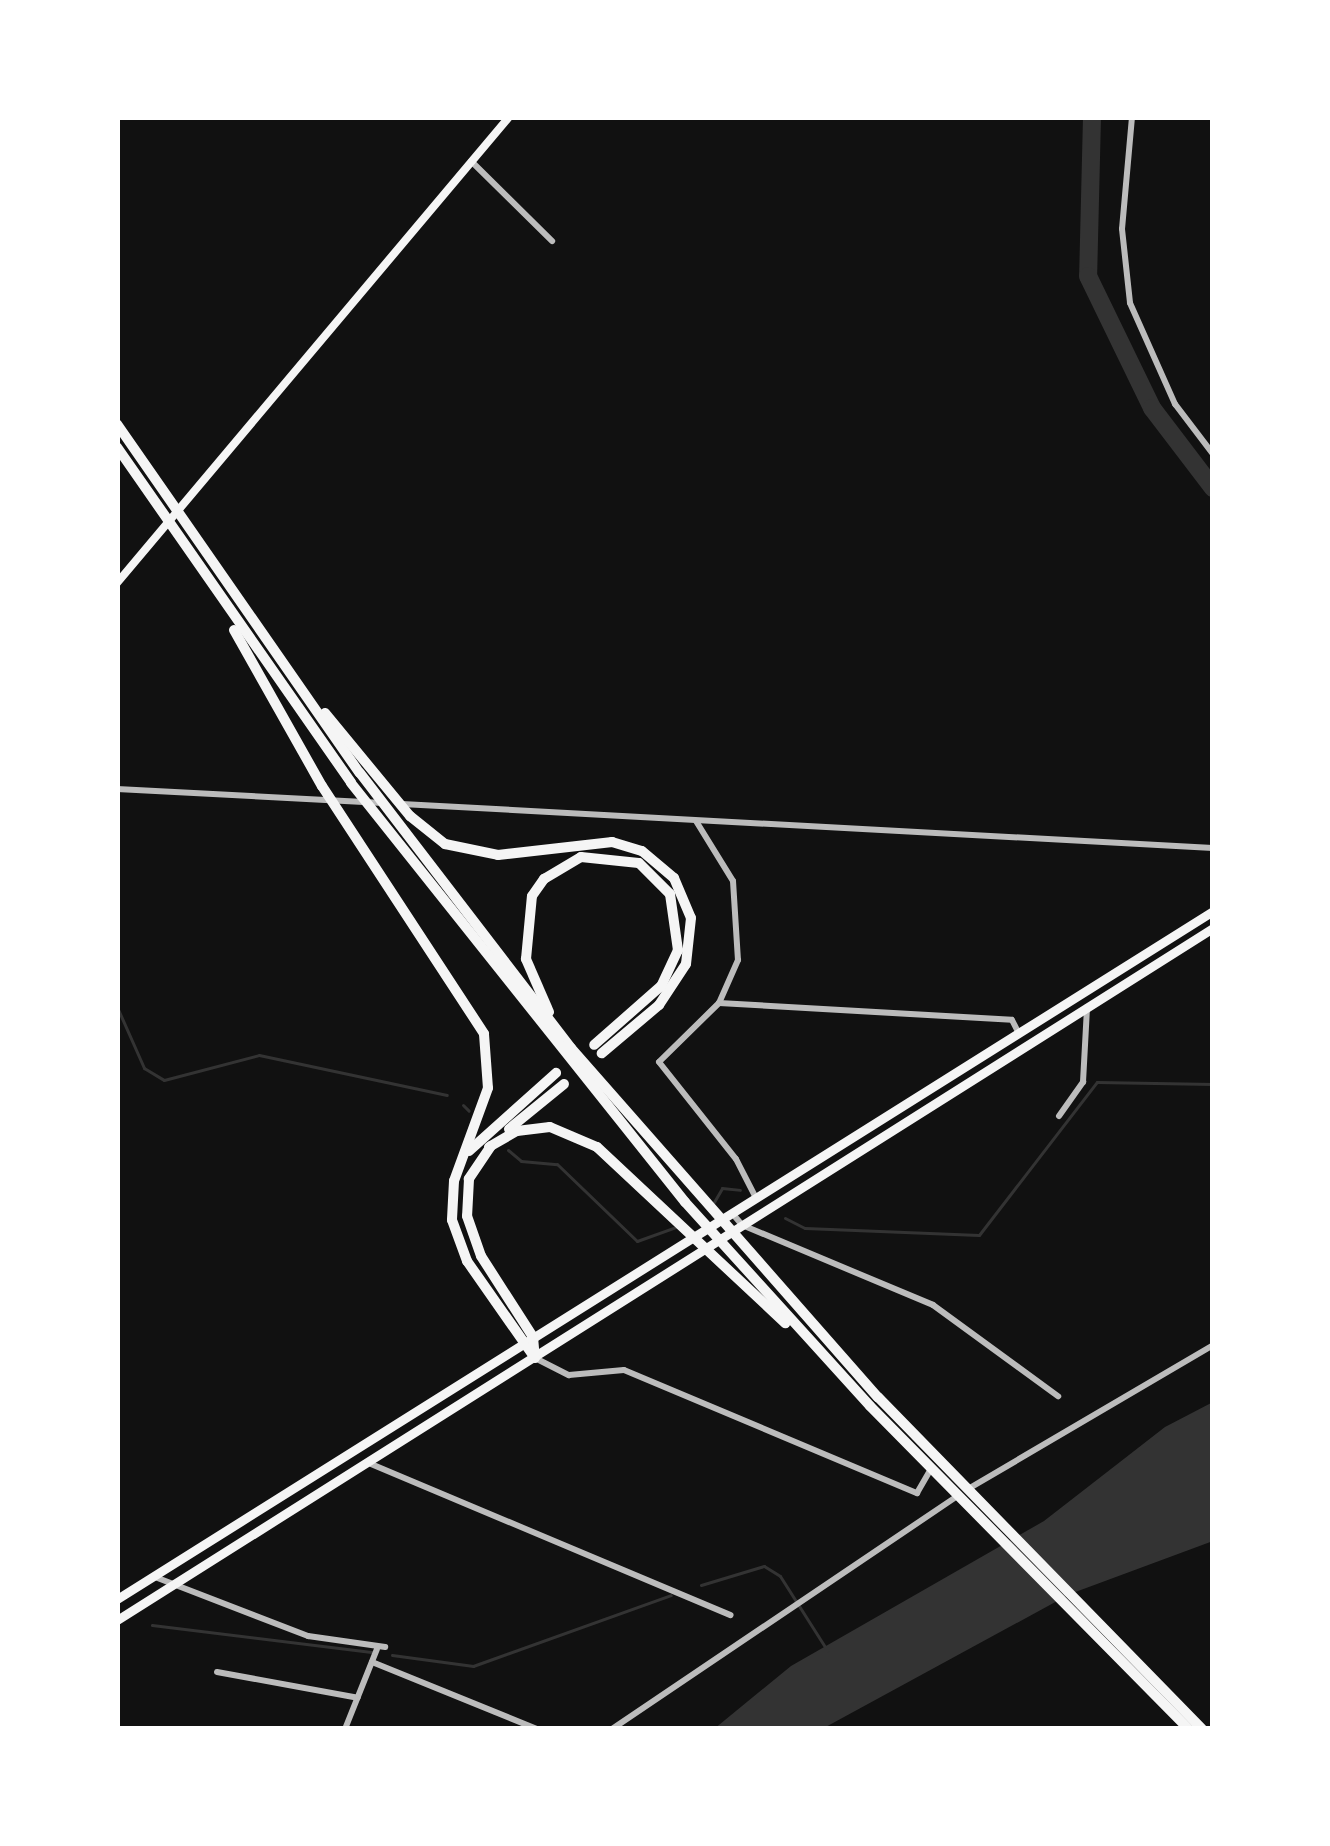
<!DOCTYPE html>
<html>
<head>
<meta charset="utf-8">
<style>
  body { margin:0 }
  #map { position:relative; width:1330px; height:1846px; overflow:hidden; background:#111; font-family:Barlow,sans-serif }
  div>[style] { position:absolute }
  .water>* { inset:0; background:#333 }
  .stream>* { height:3px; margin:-1.5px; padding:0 1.5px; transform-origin:1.5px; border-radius:1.5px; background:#333 }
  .river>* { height:18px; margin:-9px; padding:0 9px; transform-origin:9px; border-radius:9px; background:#333 }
  .minor>* { height:6px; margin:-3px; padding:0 3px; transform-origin:3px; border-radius:3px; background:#bcbcbc }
  .secondary>* { height:8px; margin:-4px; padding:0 4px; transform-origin:4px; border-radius:4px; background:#f5f5f5 }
  .trunk>* { height:9px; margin:-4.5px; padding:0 4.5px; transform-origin:4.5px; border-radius:4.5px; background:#f5f5f5 }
  .motorway>* { height:10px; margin:-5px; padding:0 5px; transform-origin:5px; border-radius:5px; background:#f5f5f5 }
  span { translate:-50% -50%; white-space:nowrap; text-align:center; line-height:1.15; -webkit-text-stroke:9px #fff; paint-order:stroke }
  .frame { position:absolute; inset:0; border:120px solid #fff; pointer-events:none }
</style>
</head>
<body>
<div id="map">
  <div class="water">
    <div style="clip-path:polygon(1213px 1402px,1213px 1541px,1070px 1594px,822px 1729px,714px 1729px,791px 1666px,1044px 1521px,1165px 1427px)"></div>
  </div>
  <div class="stream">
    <div style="left:117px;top:1007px;width:67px;rotate:66.1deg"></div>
    <div style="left:144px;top:1068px;width:23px;rotate:31deg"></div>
    <div style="left:164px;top:1080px;width:98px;rotate:-14.7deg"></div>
    <div style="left:259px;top:1055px;width:192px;rotate:12deg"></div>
    <div style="left:463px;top:1105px;width:8px;rotate:45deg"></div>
    <div style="left:508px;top:1150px;width:17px;rotate:40deg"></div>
    <div style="left:521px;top:1161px;width:36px;rotate:5deg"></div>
    <div style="left:557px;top:1164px;width:111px;rotate:43.9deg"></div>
    <div style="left:637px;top:1241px;width:41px;rotate:-19.7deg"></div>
    <div style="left:714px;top:1202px;width:16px;rotate:-60deg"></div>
    <div style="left:722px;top:1188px;width:18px;rotate:6deg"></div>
    <div style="left:785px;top:1218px;width:22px;rotate:27deg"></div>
    <div style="left:805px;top:1228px;width:174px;rotate:2.3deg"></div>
    <div style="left:979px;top:1235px;width:193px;rotate:-52.4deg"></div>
    <div style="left:1097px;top:1082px;width:116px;rotate:1deg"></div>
    <div style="left:701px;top:1585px;width:66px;rotate:-16.8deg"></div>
    <div style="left:764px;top:1566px;width:19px;rotate:32deg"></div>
    <div style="left:780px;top:1576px;width:88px;rotate:57.6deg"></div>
    <div style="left:152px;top:1625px;width:223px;rotate:7deg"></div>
    <div style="left:392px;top:1655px;width:82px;rotate:7.7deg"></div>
    <div style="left:473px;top:1666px;width:210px;rotate:-19.7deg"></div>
  </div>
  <div class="river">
    <div style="left:1092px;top:117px;width:159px;rotate:91.4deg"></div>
    <div style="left:1088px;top:276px;width:147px;rotate:64.1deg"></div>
    <div style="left:1152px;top:408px;width:101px;rotate:52.7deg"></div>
  </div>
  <div class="minor">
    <div style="left:1132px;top:117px;width:112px;rotate:95.1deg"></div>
    <div style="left:1122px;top:229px;width:74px;rotate:83.8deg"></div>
    <div style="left:1130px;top:303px;width:111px;rotate:66deg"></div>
    <div style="left:1175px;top:404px;width:63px;rotate:52.8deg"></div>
    <div style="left:471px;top:161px;width:114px;rotate:44.6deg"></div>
    <div style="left:117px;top:789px;width:266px;rotate:3deg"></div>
    <div style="left:402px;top:804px;width:812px;rotate:3.11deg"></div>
    <div style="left:696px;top:821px;width:70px;rotate:58.3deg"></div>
    <div style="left:733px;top:881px;width:79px;rotate:86.4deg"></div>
    <div style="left:738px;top:960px;width:47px;rotate:113.8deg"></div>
    <div style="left:719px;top:1003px;width:84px;rotate:135.5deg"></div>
    <div style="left:659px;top:1062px;width:124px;rotate:51.6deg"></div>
    <div style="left:736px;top:1159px;width:44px;rotate:62.9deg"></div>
    <div style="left:719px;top:1003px;width:293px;rotate:3.3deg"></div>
    <div style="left:1012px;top:1020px;width:16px;rotate:63deg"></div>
    <div style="left:1059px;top:1116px;width:42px;rotate:-54.8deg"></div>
    <div style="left:1083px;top:1082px;width:75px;rotate:-86.9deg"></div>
    <div style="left:732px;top:1213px;width:16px;rotate:50deg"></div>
    <div style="left:742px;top:1225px;width:207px;rotate:22.7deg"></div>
    <div style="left:933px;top:1305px;width:155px;rotate:36.1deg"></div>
    <div style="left:535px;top:1358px;width:38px;rotate:27deg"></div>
    <div style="left:569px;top:1375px;width:55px;rotate:-5.2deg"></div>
    <div style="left:624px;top:1370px;width:318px;rotate:22.8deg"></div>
    <div style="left:917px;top:1493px;width:28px;rotate:-60deg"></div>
    <div style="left:371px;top:1464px;width:390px;rotate:22.8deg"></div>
    <div style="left:968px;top:1489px;width:284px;rotate:-30.4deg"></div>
    <div style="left:155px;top:1577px;width:164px;rotate:21.1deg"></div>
    <div style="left:308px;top:1636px;width:78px;rotate:8.1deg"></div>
    <div style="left:372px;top:1662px;width:178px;rotate:22.1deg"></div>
    <div style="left:217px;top:1672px;width:143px;rotate:10.4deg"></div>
    <div style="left:345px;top:1729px;width:86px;rotate:-68.2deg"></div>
    <div style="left:612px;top:1729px;width:416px;rotate:-34deg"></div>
  </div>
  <div class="secondary">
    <div style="left:117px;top:583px;width:609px;rotate:-49.93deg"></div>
  </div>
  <div class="trunk">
    <div style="left:117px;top:1599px;width:1294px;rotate:-32.12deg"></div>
    <div style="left:117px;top:1620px;width:1296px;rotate:-32.27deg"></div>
  </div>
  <div class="motorway">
    <div style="left:117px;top:424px;width:425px;rotate:55.2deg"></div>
    <div style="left:360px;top:773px;width:347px;rotate:52.5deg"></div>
    <div style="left:571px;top:1048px;width:465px;rotate:48.7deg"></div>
    <div style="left:878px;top:1397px;width:464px;rotate:45.7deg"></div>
    <div style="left:117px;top:447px;width:409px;rotate:55.1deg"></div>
    <div style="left:351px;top:783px;width:536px;rotate:51.44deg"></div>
    <div style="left:685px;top:1202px;width:275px;rotate:47.8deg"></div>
    <div style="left:870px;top:1406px;width:453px;rotate:45.4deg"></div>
    <div style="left:234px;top:630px;width:179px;rotate:60.6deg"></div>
    <div style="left:322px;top:786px;width:296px;rotate:56.8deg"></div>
    <div style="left:484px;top:1034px;width:54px;rotate:85.8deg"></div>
    <div style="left:488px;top:1088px;width:99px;rotate:110.1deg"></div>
    <div style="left:454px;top:1181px;width:39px;rotate:93deg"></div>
    <div style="left:452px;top:1220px;width:44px;rotate:69.9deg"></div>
    <div style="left:467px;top:1261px;width:118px;rotate:55deg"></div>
    <div style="left:325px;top:713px;width:134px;rotate:50.5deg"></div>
    <div style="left:410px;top:816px;width:45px;rotate:38.7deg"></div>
    <div style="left:445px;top:844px;width:54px;rotate:11.7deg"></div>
    <div style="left:498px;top:855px;width:115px;rotate:-6.5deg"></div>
    <div style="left:612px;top:842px;width:31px;rotate:17deg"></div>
    <div style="left:642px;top:851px;width:42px;rotate:40.2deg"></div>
    <div style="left:674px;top:878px;width:43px;rotate:67deg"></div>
    <div style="left:691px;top:918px;width:46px;rotate:96.2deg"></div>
    <div style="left:686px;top:964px;width:49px;rotate:123.4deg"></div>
    <div style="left:659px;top:1005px;width:75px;rotate:139.9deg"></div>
    <div style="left:549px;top:1012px;width:58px;rotate:-113.5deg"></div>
    <div style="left:526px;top:959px;width:63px;rotate:-84.6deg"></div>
    <div style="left:532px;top:896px;width:21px;rotate:-55deg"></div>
    <div style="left:544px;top:879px;width:43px;rotate:-30.7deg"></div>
    <div style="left:581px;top:857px;width:58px;rotate:5.9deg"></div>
    <div style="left:639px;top:863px;width:44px;rotate:45deg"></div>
    <div style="left:670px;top:894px;width:57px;rotate:81.9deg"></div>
    <div style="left:678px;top:950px;width:40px;rotate:115deg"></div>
    <div style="left:661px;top:986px;width:89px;rotate:138.6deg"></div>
    <div style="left:509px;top:1129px;width:71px;rotate:-39.3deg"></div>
    <div style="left:491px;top:1146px;width:40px;rotate:124deg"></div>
    <div style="left:469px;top:1179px;width:37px;rotate:93deg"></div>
    <div style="left:467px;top:1216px;width:42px;rotate:70.7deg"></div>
    <div style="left:481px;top:1256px;width:96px;rotate:57.3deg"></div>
    <div style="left:533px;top:1337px;width:21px;rotate:85deg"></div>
    <div style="left:489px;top:1147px;width:32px;rotate:-30deg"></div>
    <div style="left:517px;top:1131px;width:33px;rotate:-7deg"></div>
    <div style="left:550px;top:1127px;width:51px;rotate:23.1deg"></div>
    <div style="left:597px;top:1147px;width:258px;rotate:43.1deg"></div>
    <div style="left:469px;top:1151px;width:117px;rotate:-41.9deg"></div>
  </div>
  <div class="frame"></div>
</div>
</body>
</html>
